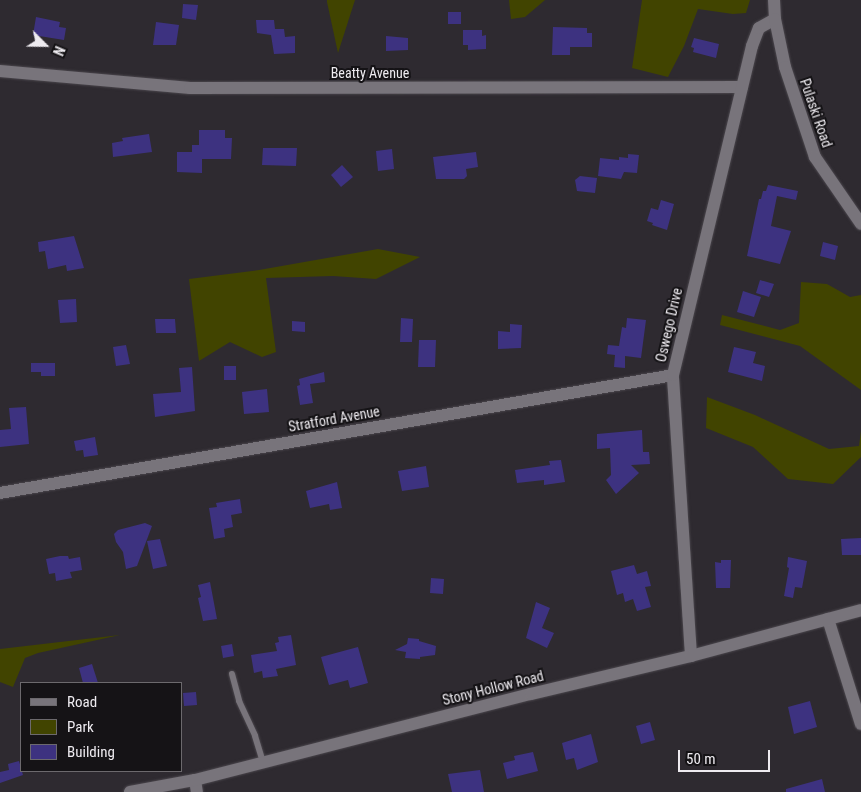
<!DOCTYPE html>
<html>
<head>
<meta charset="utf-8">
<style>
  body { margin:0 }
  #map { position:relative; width:861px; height:792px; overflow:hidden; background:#2e2a30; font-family:"Roboto Condensed",sans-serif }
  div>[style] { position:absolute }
  .green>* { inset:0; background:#414400 }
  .building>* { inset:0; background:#3d3280 }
  .roads { filter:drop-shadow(0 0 1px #4a464c) drop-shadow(0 0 1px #4a464c) }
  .service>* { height:6px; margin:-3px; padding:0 3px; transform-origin:3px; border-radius:3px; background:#78747b }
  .minor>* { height:12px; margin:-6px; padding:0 6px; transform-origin:6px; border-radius:6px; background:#78747b }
  .tertiary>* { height:12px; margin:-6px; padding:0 6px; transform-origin:6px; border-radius:6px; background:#78747b }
  .secondary>* { height:12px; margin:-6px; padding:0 6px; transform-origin:6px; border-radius:6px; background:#78747b }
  span { translate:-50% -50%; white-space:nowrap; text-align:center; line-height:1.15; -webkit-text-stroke:4px #151316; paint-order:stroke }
  .street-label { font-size:14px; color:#eeebf0 }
  .legend { position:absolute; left:20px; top:682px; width:162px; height:90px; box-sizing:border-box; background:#151316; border:1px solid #6c696d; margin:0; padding:6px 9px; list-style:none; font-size:15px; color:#eeebf0 }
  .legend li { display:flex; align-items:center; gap:10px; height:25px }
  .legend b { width:25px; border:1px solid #6c696d }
  .north { position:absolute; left:20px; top:20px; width:50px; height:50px; -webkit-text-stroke:4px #151316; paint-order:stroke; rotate:113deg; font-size:14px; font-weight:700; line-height:20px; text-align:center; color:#eeebf0 }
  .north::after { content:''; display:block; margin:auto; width:18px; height:22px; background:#eeebf0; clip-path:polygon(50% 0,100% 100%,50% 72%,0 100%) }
  .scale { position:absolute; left:678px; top:750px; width:92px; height:22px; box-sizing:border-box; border:2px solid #eeebf0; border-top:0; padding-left:6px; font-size:15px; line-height:18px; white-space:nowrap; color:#eeebf0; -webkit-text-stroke:4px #151316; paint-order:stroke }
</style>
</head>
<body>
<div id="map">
  <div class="green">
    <div style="clip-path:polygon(327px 0,355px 0,338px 53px,327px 2px)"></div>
    <div style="clip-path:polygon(509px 0,545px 0,525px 17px,511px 19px)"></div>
    <div style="clip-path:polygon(642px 0,750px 0,746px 13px,733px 14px,698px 9px,684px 46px,668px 77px,632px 68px)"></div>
    <div style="clip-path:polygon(378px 249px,420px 257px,376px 279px,333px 276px,266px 278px,276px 352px,262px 357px,230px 342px,199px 361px,189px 279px,259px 270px)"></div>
    <div style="clip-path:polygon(801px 282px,827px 284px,850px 297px,861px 295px,861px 390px,800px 346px,720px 325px,722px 315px,780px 330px,799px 323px)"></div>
    <div style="clip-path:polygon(707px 397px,755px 415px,829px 449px,859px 446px,861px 431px,861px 457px,833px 484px,788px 479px,753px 447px,706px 428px)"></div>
    <div style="clip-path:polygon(120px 635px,38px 653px,25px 658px,13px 687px,0 682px,0 649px)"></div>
  </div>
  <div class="building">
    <div style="clip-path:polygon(183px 4px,198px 5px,196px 20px,182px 18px)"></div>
    <div style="clip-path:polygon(448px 12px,461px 12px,461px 24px,448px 24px)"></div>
    <div style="clip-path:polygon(36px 17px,60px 22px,59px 27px,66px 28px,64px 40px,33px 35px)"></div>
    <div style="clip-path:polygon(256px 20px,274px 20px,275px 29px,284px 29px,285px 37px,295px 36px,295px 53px,274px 54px,271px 35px,257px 33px)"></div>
    <div style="clip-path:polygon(156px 22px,179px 25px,176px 45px,153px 45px)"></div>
    <div style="clip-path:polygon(553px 27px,587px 28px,587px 33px,592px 33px,592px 47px,570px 47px,570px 55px,552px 55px)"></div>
    <div style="clip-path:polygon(463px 30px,482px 30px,482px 36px,486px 35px,486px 49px,468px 50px,468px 45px,463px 45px)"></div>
    <div style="clip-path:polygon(386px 36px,408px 38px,408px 50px,386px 51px)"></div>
    <div style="clip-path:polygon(694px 38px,719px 44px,716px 58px,693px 52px,694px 48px,691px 47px)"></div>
    <div style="clip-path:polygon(199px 130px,225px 130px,225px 138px,232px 138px,231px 159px,202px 159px,202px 173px,177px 172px,177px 152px,192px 152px,192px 145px,199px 145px)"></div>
    <div style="clip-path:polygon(149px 134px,152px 152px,113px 157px,112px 143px,123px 141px,122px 138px)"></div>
    <div style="clip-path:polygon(263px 148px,297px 148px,296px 166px,262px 165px)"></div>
    <div style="clip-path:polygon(392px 149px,394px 169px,378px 171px,376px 151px)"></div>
    <div style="clip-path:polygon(476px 152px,478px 167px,466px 169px,467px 176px,464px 179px,436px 179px,433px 157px)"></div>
    <div style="clip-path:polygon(628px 154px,639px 155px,637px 173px,624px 172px,621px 179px,598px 176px,600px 158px,619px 160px,619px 157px,628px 158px)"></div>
    <div style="clip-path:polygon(342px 165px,353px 177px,341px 187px,331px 175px)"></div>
    <div style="clip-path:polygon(580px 176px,597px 178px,595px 193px,577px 191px,575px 180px)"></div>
    <div style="clip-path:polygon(768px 185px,798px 191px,796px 200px,777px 196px,771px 226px,791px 231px,780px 264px,747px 256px,759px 199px,761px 199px,763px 191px,766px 191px)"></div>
    <div style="clip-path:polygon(661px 200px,674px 204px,667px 230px,652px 225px,653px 223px,647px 221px,651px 208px,658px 210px)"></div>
    <div style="clip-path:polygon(74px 236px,84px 268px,67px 271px,66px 265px,48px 269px,45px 251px,39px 252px,38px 242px)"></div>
    <div style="clip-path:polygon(823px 242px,838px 246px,835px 260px,820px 256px)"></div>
    <div style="clip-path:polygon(760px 280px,774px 284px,769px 297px,756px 293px)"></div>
    <div style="clip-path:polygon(743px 291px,761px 297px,754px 317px,737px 312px)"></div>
    <div style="clip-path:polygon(76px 299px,77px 322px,60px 323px,58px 300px)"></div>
    <div style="clip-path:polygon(401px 318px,413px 319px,412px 342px,400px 342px)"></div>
    <div style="clip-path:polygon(627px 318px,646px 320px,641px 358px,625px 356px,625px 368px,614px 367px,615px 355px,607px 354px,608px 345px,619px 346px,622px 327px,626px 328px)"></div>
    <div style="clip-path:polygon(155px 319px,175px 319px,176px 333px,156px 333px)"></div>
    <div style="clip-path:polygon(292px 321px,305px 322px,305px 332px,292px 331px)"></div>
    <div style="clip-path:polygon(510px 324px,522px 325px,521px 348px,498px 349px,498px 331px,510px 332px)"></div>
    <div style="clip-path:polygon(419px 340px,436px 340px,435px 367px,418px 367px)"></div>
    <div style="clip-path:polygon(126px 345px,130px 364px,116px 366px,113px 347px)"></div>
    <div style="clip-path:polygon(734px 347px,756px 352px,753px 363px,765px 366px,762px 381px,728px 372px)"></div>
    <div style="clip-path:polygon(31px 363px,55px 363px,55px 376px,41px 376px,41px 372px,31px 372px)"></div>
    <div style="clip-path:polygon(224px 366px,236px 366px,236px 380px,224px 380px)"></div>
    <div style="clip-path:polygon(192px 367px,195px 411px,155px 417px,153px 394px,181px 392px,179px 368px)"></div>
    <div style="clip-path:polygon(324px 372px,325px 382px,310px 384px,313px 403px,300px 405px,297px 386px,300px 385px,299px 379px)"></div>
    <div style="clip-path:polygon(267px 389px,269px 412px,244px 414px,242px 392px)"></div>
    <div style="clip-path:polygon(26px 407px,29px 444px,0 447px,0 430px,11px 429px,9px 408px)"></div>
    <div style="clip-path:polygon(642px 430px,643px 452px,649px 452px,650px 464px,631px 465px,639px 473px,616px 494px,606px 480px,611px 475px,610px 448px,597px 449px,597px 434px)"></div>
    <div style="clip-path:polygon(95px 437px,98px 455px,84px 457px,83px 450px,76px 451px,74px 441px)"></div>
    <div style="clip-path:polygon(561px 460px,565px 482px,544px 485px,544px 480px,517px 483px,515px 470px,550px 465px,549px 461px)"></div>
    <div style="clip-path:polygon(426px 466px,429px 487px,402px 491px,398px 471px)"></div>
    <div style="clip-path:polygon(337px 482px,342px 508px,330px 510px,329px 504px,310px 508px,306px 491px)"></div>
    <div style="clip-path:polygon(240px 499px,242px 513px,231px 515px,233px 527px,224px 529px,225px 537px,214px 539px,209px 508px,217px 507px,216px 503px)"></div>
    <div style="clip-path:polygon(145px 523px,152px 526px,137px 566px,126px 569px,123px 552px,116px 542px,114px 534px,118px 530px)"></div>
    <div style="clip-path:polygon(861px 538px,861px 555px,842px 555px,841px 539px)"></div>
    <div style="clip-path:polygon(160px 539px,167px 566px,153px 569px,147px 541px)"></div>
    <div style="clip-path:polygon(60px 556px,68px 556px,69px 559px,80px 557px,82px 570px,70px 572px,72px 578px,56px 581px,55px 573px,49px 574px,46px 559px)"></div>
    <div style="clip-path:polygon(788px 557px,807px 561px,802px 588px,795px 587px,793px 598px,784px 596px,789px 568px,787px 567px)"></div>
    <div style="clip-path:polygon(721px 560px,731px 560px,730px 588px,716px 588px,715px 562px,721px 563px)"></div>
    <div style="clip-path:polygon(634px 565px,637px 574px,647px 571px,651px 586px,645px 587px,651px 607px,637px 611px,633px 599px,625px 602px,623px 593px,617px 595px,611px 571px)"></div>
    <div style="clip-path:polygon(431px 578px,444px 579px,443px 594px,430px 593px)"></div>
    <div style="clip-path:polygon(210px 582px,217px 619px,203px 621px,198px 598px,201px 597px,198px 585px)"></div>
    <div style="clip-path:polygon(536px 602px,550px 608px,542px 628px,554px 633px,547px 648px,526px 638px)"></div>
    <div style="clip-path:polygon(291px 635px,296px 665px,276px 669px,278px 676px,263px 678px,262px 671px,254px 673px,251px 655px,277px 651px,275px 643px,279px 642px,278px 637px)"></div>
    <div style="clip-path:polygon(408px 638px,419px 639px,419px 641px,436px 646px,435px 655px,420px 657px,420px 659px,405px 658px,406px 652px,395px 650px,407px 644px)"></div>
    <div style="clip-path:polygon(232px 644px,234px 656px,223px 658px,221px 646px)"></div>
    <div style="clip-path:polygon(358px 647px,368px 683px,350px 688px,348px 680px,329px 685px,321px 657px)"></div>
    <div style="clip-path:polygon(92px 664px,98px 683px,83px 683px,79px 668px)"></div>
    <div style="clip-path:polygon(196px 692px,197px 705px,184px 706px,183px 693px)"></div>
    <div style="clip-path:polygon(810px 701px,817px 727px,794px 734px,788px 707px)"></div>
    <div style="clip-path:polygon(650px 722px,655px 740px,641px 744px,636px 726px)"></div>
    <div style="clip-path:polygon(591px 734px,598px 762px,577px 770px,574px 758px,566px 760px,562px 743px)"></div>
    <div style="clip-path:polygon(533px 752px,538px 771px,507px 779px,503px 763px,515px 760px,514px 756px)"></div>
    <div style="clip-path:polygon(19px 761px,23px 775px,0 783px,0 772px,9px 770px,8px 764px)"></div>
    <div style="clip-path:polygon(480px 770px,484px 792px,452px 792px,448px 774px)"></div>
    <div style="clip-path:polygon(822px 779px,825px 792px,786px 792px,786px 789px)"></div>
  </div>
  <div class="roads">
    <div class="service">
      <div style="left:232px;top:674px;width:28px;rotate:75deg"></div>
      <div style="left:239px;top:701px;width:38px;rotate:65deg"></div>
      <div style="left:255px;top:736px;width:27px;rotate:73deg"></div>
    </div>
    <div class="minor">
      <div style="left:0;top:71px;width:191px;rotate:5.1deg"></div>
      <div style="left:190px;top:88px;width:552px;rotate:-0.1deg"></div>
      <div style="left:0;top:493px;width:683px;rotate:-9.94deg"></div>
      <div style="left:828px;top:619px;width:110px;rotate:72.6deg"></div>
      <div style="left:691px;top:656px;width:282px;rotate:-93.7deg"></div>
      <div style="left:673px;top:375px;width:338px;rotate:-76.5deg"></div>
      <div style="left:752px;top:46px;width:19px;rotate:-69deg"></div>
      <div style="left:759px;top:28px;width:18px;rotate:-29deg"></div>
      <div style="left:195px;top:780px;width:12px;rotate:81deg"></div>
    </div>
    <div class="tertiary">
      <div style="left:130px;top:792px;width:66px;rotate:-10.5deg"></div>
      <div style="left:195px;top:780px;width:347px;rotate:-14.4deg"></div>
      <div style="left:531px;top:694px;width:164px;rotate:-13.4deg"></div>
      <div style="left:691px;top:656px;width:176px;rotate:-15.1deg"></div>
    </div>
    <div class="secondary">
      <div style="left:774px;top:0;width:19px;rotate:87deg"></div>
      <div style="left:775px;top:19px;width:49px;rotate:78.2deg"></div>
      <div style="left:785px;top:67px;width:95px;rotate:71.6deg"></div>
      <div style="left:815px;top:157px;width:81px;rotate:55.5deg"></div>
    </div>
  </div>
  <div class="street-label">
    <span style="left:370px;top:73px">Beatty Avenue</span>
    <span style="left:816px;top:113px;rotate:71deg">Pulaski Road</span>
    <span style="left:669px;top:325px;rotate:-77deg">Oswego Drive</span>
    <span style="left:334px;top:419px;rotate:-10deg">Stratford Avenue</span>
    <span style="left:493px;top:688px;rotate:-14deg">Stony Hollow Road</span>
  </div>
  <ul class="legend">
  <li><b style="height:6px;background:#78747b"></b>Road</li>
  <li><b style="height:14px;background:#414400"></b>Park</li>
  <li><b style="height:14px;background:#3d3280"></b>Building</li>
  </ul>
  <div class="north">N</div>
  <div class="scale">50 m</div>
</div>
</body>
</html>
